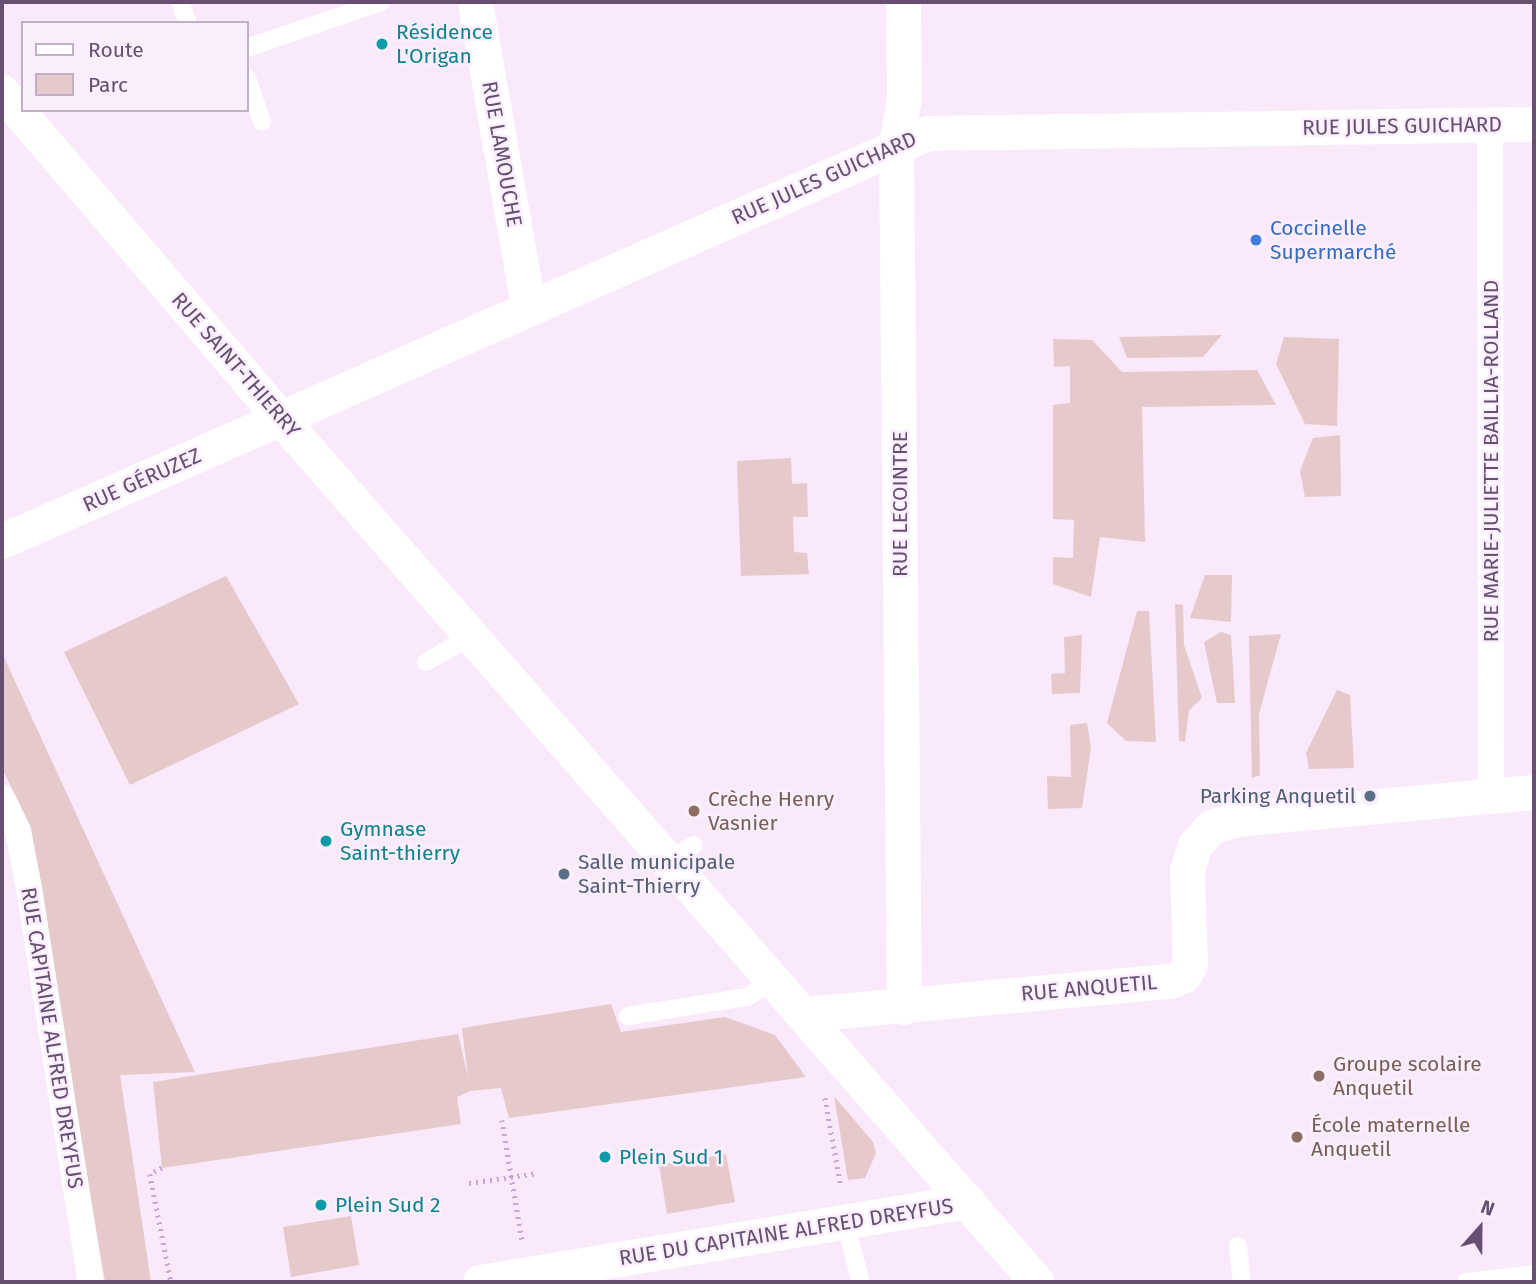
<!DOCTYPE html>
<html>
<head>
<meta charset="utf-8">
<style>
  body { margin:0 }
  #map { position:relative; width:1536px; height:1284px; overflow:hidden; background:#f9e9fa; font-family:"Fira Sans",sans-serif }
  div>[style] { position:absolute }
  .green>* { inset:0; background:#e6c9cb }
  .path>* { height:4.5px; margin-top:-2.25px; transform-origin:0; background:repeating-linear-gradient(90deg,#c5a7d1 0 2px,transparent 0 7px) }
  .service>* { height:18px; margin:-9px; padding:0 9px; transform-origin:9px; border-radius:9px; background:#fff }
  .pedestrian>* { height:26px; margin:-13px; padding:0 13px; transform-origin:13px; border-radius:13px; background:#fff }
  .minor>* { height:35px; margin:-17.5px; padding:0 17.5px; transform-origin:17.5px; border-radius:17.5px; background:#fff }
  .dots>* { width:19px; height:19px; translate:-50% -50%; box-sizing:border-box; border:4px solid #fceffd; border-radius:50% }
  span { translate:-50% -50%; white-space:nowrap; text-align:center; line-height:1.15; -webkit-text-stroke:5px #fceffd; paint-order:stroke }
  .culture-label { font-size:21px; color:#0d838f }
  .left { translate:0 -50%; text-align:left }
  .street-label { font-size:21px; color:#664f71 }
  .shop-label { font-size:21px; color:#366cbe }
  .service-label { font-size:21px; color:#4e5e75 }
  .right { translate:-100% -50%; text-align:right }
  .education-label { font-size:21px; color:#785e54 }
  .frame { position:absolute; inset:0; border:4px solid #664f71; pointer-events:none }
  .legend { position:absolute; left:21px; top:21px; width:228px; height:91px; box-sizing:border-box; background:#fceffd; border:2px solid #c0afc5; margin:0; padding:9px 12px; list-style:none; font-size:21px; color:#664f71 }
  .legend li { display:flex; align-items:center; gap:14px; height:35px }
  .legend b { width:35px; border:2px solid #c0afc5 }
  .north { position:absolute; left:1445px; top:1193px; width:70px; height:70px; -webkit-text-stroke:5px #fceffd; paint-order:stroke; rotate:21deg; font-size:19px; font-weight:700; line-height:28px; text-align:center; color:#664f71 }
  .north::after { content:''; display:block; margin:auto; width:24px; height:32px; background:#664f71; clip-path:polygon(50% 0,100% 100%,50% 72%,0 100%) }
</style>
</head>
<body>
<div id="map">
  <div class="green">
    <div style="clip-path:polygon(1222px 335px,1203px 357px,1127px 358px,1119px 337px)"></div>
    <div style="clip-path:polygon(1284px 337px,1339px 339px,1337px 426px,1305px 424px,1276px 364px)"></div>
    <div style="clip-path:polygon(1053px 339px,1092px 340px,1122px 372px,1257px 370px,1276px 405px,1142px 407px,1145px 542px,1100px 537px,1091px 597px,1053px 584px,1053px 557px,1073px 558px,1074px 520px,1053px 519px,1053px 405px,1070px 403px,1070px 366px,1054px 367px)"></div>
    <div style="clip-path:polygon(1340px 435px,1341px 496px,1305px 497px,1300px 471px,1313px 438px)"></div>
    <div style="clip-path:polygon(791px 458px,792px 484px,807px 483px,808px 517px,793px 517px,794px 552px,807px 553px,809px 574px,741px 576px,737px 461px)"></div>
    <div style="clip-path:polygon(1205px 575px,1232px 575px,1231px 622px,1190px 618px)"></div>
    <div style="clip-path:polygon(226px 576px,299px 704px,130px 785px,64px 652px)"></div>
    <div style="clip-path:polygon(1175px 604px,1183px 605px,1184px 645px,1202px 698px,1189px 710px,1185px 742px,1179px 741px)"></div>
    <div style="clip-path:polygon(1137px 611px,1149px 611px,1156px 742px,1126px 741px,1107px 723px)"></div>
    <div style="clip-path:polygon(1221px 632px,1231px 635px,1235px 703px,1217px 703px,1204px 642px)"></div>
    <div style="clip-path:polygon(1281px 634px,1259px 714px,1260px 775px,1252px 778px,1249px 636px)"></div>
    <div style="clip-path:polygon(1082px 635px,1080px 693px,1052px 694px,1051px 674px,1065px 673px,1064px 637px)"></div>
    <div style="clip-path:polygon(2px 653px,195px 1072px,120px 1075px,151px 1282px,105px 1282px,28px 823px,2px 768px)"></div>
    <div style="clip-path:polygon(1337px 690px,1350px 695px,1354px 768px,1309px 769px,1306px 753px)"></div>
    <div style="clip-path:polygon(1087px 723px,1091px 748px,1082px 808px,1048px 809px,1047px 776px,1071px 777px,1070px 725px)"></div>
    <div style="clip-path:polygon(611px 1004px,621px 1032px,725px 1017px,775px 1035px,806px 1077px,509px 1118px,501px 1088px,470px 1091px,457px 1097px,461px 1124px,162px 1168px,153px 1082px,458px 1034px,468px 1077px,462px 1028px)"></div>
    <div style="clip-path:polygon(834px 1096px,873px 1142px,876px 1153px,865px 1178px,848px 1180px)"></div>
    <div style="clip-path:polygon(726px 1154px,735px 1202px,667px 1214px,659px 1165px)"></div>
    <div style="clip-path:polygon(351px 1216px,359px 1265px,291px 1277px,283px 1227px)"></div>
  </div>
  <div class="path">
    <div style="left:825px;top:1098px;width:89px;rotate:79.7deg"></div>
    <div style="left:502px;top:1120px;width:121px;rotate:80.5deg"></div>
    <div style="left:162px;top:1168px;width:13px;rotate:153deg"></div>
    <div style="left:150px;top:1174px;width:110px;rotate:79deg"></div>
    <div style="left:469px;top:1183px;width:69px;rotate:-8.4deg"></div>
  </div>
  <div class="service">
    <div style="left:180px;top:2px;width:22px;rotate:69deg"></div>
    <div style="left:247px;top:48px;width:142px;rotate:-18.9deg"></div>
    <div style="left:247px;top:78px;width:46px;rotate:71.2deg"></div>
    <div style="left:426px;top:662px;width:53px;rotate:-29.5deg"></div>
    <div style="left:669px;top:860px;width:29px;rotate:-31deg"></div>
    <div style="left:628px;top:1016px;width:121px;rotate:-9.1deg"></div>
    <div style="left:747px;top:997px;width:32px;rotate:-32deg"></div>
    <div style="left:845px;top:1222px;width:62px;rotate:75.1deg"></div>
    <div style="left:1238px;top:1246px;width:36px;rotate:84deg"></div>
    <div style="left:1466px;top:1282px;width:68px;rotate:-6.7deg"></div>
  </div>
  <div class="pedestrian">
    <div style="left:1490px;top:125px;width:672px;rotate:89.91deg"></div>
    <div style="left:2px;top:798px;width:37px;rotate:64deg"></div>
    <div style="left:18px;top:831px;width:58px;rotate:79.1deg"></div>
    <div style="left:29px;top:888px;width:399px;rotate:81.1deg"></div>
  </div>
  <div class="minor">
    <div style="left:475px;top:2px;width:310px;rotate:80.1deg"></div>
    <div style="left:903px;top:2px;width:95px;rotate:89.4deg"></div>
    <div style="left:904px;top:97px;width:49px;rotate:99.5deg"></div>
    <div style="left:896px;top:145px;width:862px;rotate:89.47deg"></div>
    <div style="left:2px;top:92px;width:430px;rotate:49.5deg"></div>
    <div style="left:281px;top:419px;width:1147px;rotate:48.78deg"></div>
    <div style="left:2px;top:541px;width:1011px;rotate:-23.8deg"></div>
    <div style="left:927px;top:133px;width:607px;rotate:-0.85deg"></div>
    <div style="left:805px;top:1014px;width:367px;rotate:-5.2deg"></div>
    <div style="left:1171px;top:981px;width:14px;rotate:-25deg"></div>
    <div style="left:1184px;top:975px;width:13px;rotate:-61deg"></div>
    <div style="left:1190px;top:964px;width:94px;rotate:-91.8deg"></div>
    <div style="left:1187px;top:870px;width:26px;rotate:-72deg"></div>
    <div style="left:1195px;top:845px;width:24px;rotate:-48deg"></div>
    <div style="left:1211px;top:827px;width:25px;rotate:-18deg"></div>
    <div style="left:1235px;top:819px;width:300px;rotate:-5.2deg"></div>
    <div style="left:480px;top:1282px;width:494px;rotate:-9.4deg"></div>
  </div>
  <div class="dots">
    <div style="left:382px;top:44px;background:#0f9aa8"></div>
    <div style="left:1256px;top:240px;background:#3f7fe0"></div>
    <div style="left:1370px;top:796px;background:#5c6f8a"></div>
    <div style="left:694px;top:811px;background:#8d6e63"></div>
    <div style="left:326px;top:841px;background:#0f9aa8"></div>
    <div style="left:564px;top:874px;background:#5c6f8a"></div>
    <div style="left:1319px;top:1076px;background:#8d6e63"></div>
    <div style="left:1297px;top:1137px;background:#8d6e63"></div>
    <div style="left:605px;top:1157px;background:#0f9aa8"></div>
    <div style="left:321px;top:1205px;background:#0f9aa8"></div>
  </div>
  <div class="culture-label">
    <span class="left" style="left:396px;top:44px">Résidence<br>L'Origan</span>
    <span class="left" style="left:340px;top:841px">Gymnase<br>Saint-thierry</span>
    <span class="left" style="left:619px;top:1157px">Plein Sud 1</span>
    <span class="left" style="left:335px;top:1205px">Plein Sud 2</span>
  </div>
  <div class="street-label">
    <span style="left:1402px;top:126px;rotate:-1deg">RUE JULES GUICHARD</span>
    <span style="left:502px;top:154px;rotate:80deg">RUE LAMOUCHE</span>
    <span style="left:824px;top:178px;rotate:-24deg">RUE JULES GUICHARD</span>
    <span style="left:236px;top:365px;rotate:49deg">RUE SAINT-THIERRY</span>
    <span style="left:1491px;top:461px;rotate:-90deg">RUE MARIE-JULIETTE BAILLIA-ROLLAND</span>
    <span style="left:142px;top:480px;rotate:-24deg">RUE GÉRUZEZ</span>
    <span style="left:900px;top:504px;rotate:-90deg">RUE LECOINTRE</span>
    <span style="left:1089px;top:988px;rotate:-5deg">RUE ANQUETIL</span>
    <span style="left:52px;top:1038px;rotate:81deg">RUE CAPITAINE ALFRED DREYFUS</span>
    <span style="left:786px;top:1232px;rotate:-9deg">RUE DU CAPITAINE ALFRED DREYFUS</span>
  </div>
  <div class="shop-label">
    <span class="left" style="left:1270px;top:240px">Coccinelle<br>Supermarché</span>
  </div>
  <div class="service-label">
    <span class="right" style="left:1356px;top:796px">Parking Anquetil</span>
    <span class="left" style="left:578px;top:874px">Salle municipale<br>Saint-Thierry</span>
  </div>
  <div class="education-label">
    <span class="left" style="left:708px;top:811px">Crèche Henry<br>Vasnier</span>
    <span class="left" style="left:1333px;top:1076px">Groupe scolaire<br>Anquetil</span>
    <span class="left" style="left:1311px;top:1137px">École maternelle<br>Anquetil</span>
  </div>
  <div class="frame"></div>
  <ul class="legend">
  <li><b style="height:9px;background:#fff"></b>Route</li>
  <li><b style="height:19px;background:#e6c9cb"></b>Parc</li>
  </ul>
  <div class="north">N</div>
</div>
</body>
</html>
